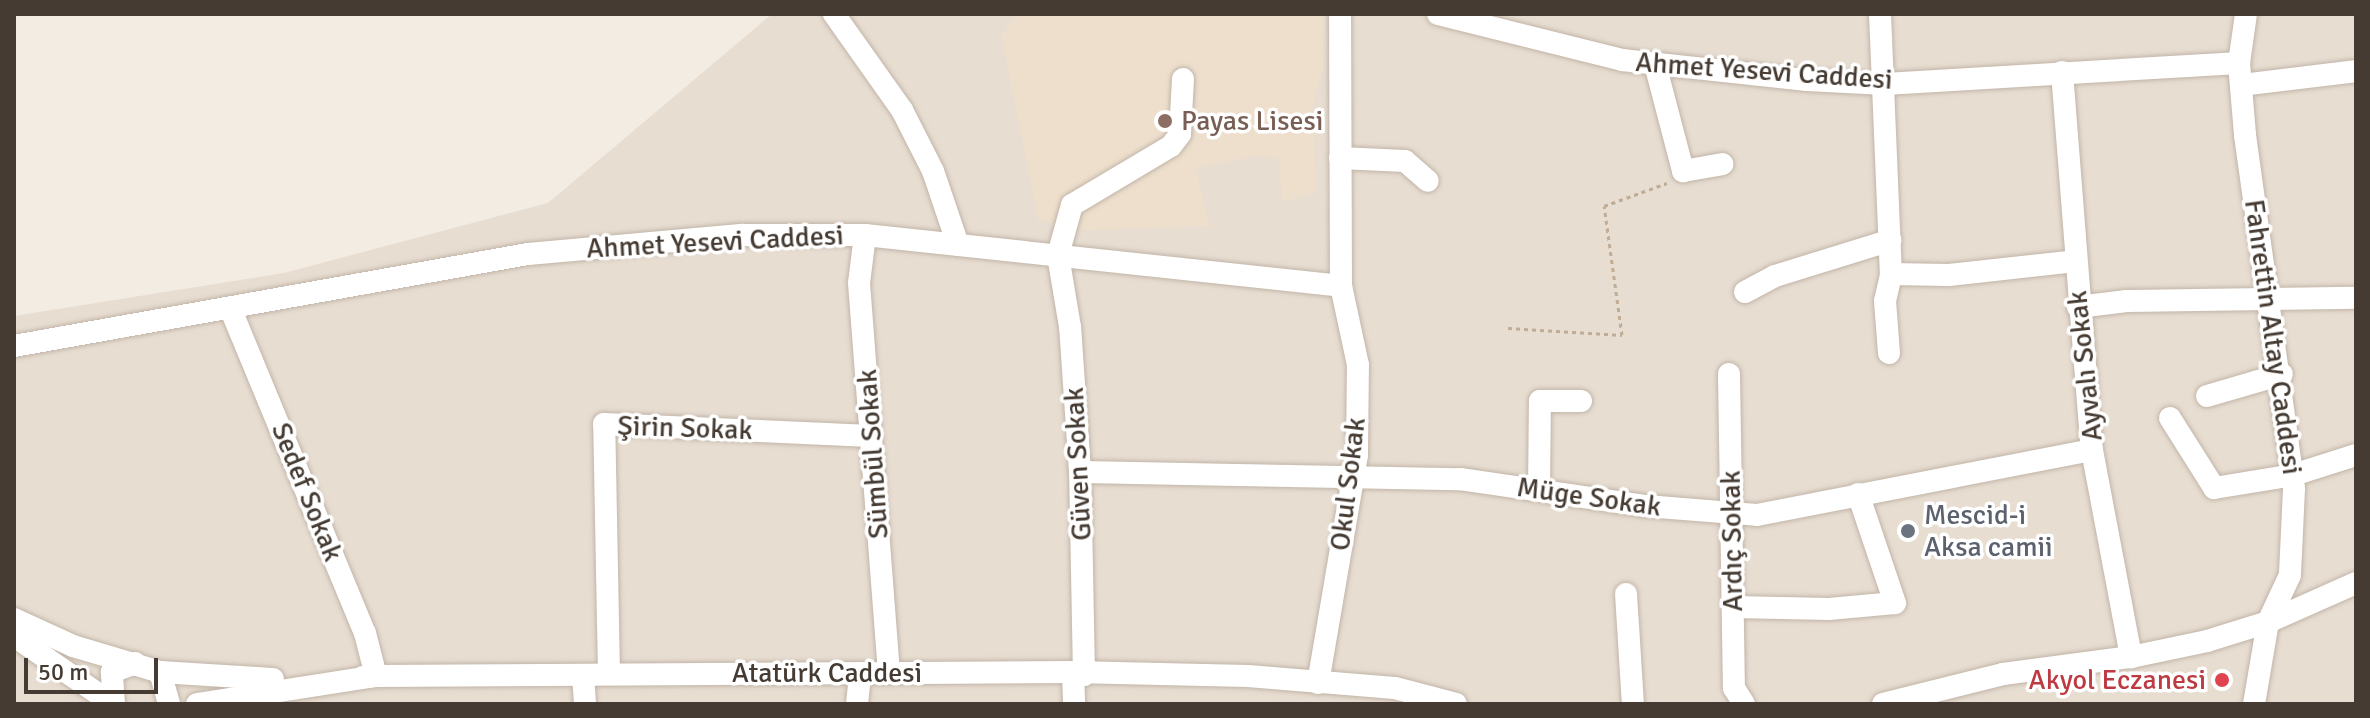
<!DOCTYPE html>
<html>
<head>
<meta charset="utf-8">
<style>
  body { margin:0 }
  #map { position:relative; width:2370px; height:718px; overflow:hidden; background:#f3ece3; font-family:Signika,sans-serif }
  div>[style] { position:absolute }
  .residential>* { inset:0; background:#e7ddd1 }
  .education>* { inset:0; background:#eddfcc }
  .path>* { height:3px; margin-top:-1.5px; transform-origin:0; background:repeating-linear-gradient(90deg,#c1ac96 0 4px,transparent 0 8px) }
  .roads { filter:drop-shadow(0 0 2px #c2b5a8) drop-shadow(0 0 2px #c2b5a8) }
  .minor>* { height:22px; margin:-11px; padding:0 11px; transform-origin:11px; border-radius:11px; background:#fff }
  .dots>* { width:22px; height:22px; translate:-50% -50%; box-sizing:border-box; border:4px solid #fff; border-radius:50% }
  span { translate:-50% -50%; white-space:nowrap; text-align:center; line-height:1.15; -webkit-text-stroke:7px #fff; paint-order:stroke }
  .street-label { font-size:28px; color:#453b33 }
  .education-label { font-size:28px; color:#785e54 }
  .left { translate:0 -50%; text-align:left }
  .worship-label { font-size:28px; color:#5b616d }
  .health-label { font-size:28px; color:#be3a42 }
  .right { translate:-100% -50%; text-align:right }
  .frame { position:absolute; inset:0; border:16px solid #453b33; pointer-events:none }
  .scale { position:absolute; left:24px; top:658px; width:134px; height:36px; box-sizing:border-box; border:4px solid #453b33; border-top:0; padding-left:10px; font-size:24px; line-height:28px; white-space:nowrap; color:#453b33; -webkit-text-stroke:6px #fff; paint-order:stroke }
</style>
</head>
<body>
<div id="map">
  <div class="residential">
    <div style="clip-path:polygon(772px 14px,2356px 14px,2356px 704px,14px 704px,14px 316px,284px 273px,548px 203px)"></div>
  </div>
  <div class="education">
    <div style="clip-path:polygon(1019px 14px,1324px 14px,1323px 67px,1313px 106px,1316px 192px,1282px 202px,1279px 159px,1259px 155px,1196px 168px,1209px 226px,1064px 231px,1038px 219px,1001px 35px)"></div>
  </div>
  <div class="path">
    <div style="left:1508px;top:328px;width:114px;rotate:3.5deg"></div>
    <div style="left:1622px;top:335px;width:130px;rotate:-97.9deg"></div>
    <div style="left:1604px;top:206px;width:67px;rotate:-20.1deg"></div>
  </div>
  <div class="roads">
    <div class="minor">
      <div style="left:834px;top:14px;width:118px;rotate:54.7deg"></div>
      <div style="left:902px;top:110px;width:68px;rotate:63.1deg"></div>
      <div style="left:933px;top:171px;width:78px;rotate:71.3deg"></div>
      <div style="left:1438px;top:14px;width:190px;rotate:14deg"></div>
      <div style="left:1622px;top:60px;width:186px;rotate:6.2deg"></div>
      <div style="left:1807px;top:80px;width:78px;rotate:2.9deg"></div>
      <div style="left:1885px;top:84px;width:355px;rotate:-3.4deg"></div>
      <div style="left:1880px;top:14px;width:260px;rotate:87.6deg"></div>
      <div style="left:1891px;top:274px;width:58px;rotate:1deg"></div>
      <div style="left:1949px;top:275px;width:127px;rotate:-6.3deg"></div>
      <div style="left:2246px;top:14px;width:49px;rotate:98.1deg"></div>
      <div style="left:2239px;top:63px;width:72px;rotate:85.2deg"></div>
      <div style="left:2245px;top:135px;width:357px;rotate:82.1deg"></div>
      <div style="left:2294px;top:489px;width:86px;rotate:92.7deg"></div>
      <div style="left:2290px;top:575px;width:52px;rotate:115.1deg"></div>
      <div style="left:2268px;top:622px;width:83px;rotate:99.7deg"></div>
      <div style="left:1655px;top:64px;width:111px;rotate:75.3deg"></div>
      <div style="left:1683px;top:171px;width:40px;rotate:-10deg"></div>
      <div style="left:2062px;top:72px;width:379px;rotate:85.5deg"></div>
      <div style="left:2092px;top:450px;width:211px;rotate:79.3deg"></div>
      <div style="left:2241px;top:85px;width:116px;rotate:-6.9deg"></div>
      <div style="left:1340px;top:158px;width:65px;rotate:2.6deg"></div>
      <div style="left:1405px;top:161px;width:30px;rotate:41deg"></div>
      <div style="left:865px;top:235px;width:48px;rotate:97.1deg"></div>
      <div style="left:859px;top:283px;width:391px;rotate:85.6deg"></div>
      <div style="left:1745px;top:292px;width:34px;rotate:-28deg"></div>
      <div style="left:1775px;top:276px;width:121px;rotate:-17.2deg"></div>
      <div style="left:2078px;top:307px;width:49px;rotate:-7deg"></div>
      <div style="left:2127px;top:301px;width:229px;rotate:-0.8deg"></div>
      <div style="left:231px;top:310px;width:350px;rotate:67.5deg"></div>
      <div style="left:365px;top:633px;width:44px;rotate:75.7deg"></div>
      <div style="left:376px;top:676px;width:13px;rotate:176deg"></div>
      <div style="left:14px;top:346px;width:522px;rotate:-10.15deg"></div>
      <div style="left:528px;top:254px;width:216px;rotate:-5.1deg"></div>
      <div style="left:743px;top:235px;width:122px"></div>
      <div style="left:865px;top:235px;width:479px;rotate:6.1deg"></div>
      <div style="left:1341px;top:286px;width:272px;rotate:-90.2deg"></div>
      <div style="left:1889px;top:353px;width:52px;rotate:-94.4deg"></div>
      <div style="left:1885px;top:301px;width:28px;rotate:-77deg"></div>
      <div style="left:1729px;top:374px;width:314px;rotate:89.1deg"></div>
      <div style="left:1734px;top:688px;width:19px;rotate:58deg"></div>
      <div style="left:2207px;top:396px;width:78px;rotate:-16.3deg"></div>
      <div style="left:2170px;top:418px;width:83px;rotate:57.8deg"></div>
      <div style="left:2214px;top:488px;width:80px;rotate:-9.3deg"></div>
      <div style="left:2293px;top:475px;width:66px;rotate:-17.6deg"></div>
      <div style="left:1080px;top:472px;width:380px;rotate:1.1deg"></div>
      <div style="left:1460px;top:479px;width:188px;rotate:8.3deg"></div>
      <div style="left:1646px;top:506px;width:111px;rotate:4.6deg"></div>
      <div style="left:1757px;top:515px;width:341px;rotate:-11deg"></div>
      <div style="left:1539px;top:490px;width:89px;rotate:-89.4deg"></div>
      <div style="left:1540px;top:401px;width:41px"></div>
      <div style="left:1626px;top:594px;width:110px;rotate:86.4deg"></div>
      <div style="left:1734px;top:607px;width:95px;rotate:1.2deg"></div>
      <div style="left:1829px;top:609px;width:66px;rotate:-5.2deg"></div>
      <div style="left:1895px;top:603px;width:115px;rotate:-108.7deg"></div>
      <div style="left:14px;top:619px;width:65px;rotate:24.6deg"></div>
      <div style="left:73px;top:646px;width:91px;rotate:16.6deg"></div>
      <div style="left:160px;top:672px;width:113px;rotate:3.5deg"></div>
      <div style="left:14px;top:636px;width:120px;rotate:34.5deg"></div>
      <div style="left:160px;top:672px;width:33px;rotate:74deg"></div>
      <div style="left:1073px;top:672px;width:32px;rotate:88deg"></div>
      <div style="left:609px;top:674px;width:250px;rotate:-91.1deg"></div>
      <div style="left:604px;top:424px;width:267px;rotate:2.6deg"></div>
      <div style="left:583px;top:675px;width:29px;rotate:86deg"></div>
      <div style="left:1084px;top:675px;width:203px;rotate:-91.1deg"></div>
      <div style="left:1080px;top:472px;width:145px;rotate:-93.9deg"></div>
      <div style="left:1070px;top:327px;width:73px;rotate:-99.5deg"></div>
      <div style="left:1058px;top:255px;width:52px;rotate:-74.4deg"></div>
      <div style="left:1072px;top:205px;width:115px;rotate:-30.8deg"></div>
      <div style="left:1171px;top:146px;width:15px;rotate:-53deg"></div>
      <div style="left:1180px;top:134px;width:55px;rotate:-86.9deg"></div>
      <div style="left:1318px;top:683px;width:231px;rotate:-80.3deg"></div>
      <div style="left:1357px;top:455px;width:90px;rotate:-89.4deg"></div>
      <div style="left:1358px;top:365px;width:81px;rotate:-102.1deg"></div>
      <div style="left:114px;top:704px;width:32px;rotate:-94deg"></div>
      <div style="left:112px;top:672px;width:25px;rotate:-21deg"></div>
      <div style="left:197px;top:704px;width:181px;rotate:-8.9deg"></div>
      <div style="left:376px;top:676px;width:697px;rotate:-0.33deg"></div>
      <div style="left:1073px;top:672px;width:175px;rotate:1.3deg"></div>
      <div style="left:1248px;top:676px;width:147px;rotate:4.7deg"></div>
      <div style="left:1395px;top:688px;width:63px;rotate:14.7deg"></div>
      <div style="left:857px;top:704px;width:31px;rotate:-84deg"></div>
      <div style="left:1883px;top:704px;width:124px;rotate:-14deg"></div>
      <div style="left:2003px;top:674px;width:129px;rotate:-7.6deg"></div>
      <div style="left:2131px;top:657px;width:78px;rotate:-11.9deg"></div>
      <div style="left:2207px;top:641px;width:64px;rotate:-17.3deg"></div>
      <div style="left:2268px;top:622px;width:96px;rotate:-23.9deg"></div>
    </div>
  </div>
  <div class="dots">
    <div style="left:1165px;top:121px;background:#8d6e63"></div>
    <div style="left:1908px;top:531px;background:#6b7280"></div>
    <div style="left:2222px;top:680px;background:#e0444e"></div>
  </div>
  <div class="street-label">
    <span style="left:1764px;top:71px;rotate:4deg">Ahmet Yesevi Caddesi</span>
    <span style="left:715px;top:242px;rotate:-3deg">Ahmet Yesevi Caddesi</span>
    <span style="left:2273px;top:337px;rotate:82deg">Fahrettin Altay Caddesi</span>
    <span style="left:2085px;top:366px;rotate:-96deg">Ayvalı Sokak</span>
    <span style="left:685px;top:428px;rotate:2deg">Şirin Sokak</span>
    <span style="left:873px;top:454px;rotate:-94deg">Sümbül Sokak</span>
    <span style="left:1078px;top:464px;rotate:-93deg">Güven Sokak</span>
    <span style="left:1348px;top:484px;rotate:-83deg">Okul Sokak</span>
    <span style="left:307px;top:492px;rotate:68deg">Sedef Sokak</span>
    <span style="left:1589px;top:497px;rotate:8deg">Müge Sokak</span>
    <span style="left:1732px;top:541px;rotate:-91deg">Ardıç Sokak</span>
    <span style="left:827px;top:673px">Atatürk Caddesi</span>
  </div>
  <div class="education-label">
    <span class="left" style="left:1181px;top:121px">Payas Lisesi</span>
  </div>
  <div class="worship-label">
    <span class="left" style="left:1924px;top:531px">Mescid-i<br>Aksa camii</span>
  </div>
  <div class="health-label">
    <span class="right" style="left:2206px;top:680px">Akyol Eczanesi</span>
  </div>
  <div class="frame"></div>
  <div class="scale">50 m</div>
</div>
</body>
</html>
